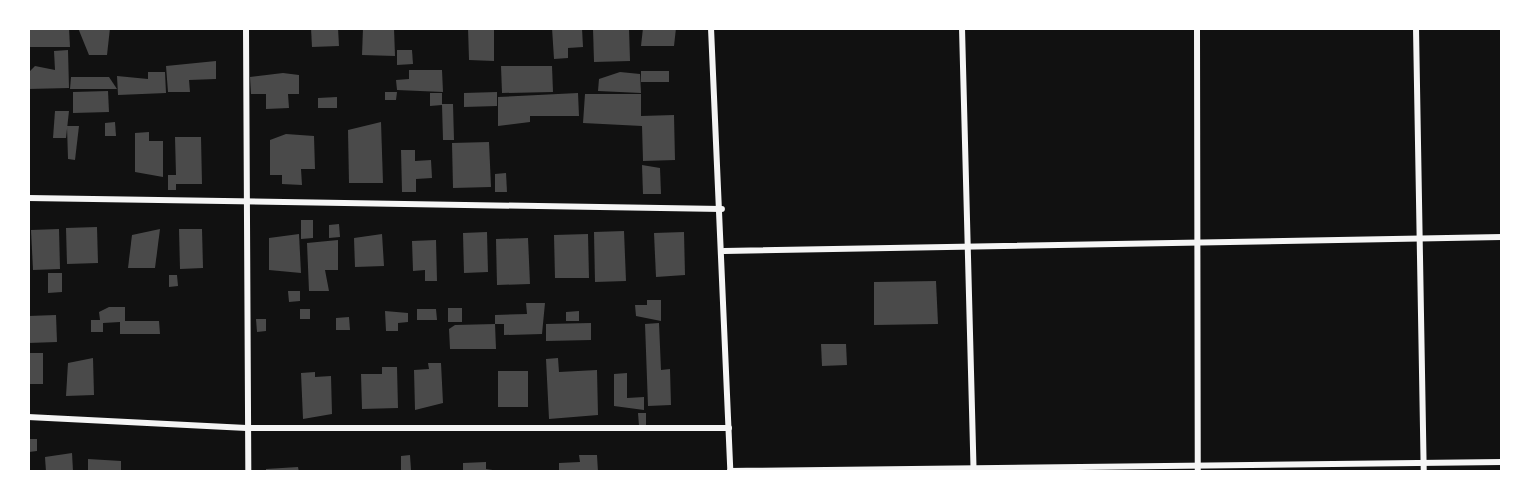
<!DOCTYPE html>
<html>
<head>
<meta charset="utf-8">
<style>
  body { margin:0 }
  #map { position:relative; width:1530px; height:500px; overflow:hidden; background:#111; font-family:"Exo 2",sans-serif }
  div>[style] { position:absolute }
  .building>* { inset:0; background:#4a4a4a }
  .minor>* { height:6px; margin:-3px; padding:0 3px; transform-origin:3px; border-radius:3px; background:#f5f5f5 }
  span { translate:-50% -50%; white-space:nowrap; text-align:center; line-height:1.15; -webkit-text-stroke:4.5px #fff; paint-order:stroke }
  .frame { position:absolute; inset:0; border:30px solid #fff; pointer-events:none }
</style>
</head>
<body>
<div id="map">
  <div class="building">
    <div style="clip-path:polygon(28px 28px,69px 28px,70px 47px,28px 47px)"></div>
    <div style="clip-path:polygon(78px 28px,110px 28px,107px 55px,89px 55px)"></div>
    <div style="clip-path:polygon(311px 28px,338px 28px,339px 46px,312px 47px)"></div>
    <div style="clip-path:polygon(363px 28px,394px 28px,395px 56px,362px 55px)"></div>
    <div style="clip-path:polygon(468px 28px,494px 28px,494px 61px,469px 60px)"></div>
    <div style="clip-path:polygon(552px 28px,582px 28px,583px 47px,568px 48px,568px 58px,554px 59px)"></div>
    <div style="clip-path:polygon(593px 28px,629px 28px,630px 61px,594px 62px)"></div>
    <div style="clip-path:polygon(643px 28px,676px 28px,674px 46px,641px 46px)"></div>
    <div style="clip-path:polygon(68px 50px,69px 88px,28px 89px,28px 73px,35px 66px,55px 70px,54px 51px)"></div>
    <div style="clip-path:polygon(397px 50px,412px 50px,413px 64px,397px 65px)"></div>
    <div style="clip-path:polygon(216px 61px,216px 79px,189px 80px,190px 92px,168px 92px,166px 66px)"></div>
    <div style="clip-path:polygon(501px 66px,552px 66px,553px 92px,502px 93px)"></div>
    <div style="clip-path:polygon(409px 70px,442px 70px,443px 92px,397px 90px,396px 80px,409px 79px)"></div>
    <div style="clip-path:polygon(641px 71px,669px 71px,669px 82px,641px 82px)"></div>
    <div style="clip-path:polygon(148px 72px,165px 72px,166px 93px,118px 95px,117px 76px,148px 79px)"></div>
    <div style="clip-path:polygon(620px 72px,640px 74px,641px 93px,598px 91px,599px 79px)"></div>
    <div style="clip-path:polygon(283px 73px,299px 75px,299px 94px,288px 94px,289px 108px,266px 109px,266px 94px,251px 94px,250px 77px)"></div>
    <div style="clip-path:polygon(71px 77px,109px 77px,117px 89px,70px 89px)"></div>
    <div style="clip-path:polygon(108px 91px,109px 112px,73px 113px,73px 92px)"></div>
    <div style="clip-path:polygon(385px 92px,397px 92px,396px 100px,385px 100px)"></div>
    <div style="clip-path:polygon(497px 92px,497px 106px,464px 107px,464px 93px)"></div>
    <div style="clip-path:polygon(430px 93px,442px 93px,442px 104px,453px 104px,454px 140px,443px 140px,442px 105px,430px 106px)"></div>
    <div style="clip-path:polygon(578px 93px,579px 116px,530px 116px,530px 122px,498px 126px,498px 97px)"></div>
    <div style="clip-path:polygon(585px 94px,641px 94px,641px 116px,674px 115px,675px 160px,643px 161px,642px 126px,583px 123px)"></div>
    <div style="clip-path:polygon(337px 97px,337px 108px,318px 108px,318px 98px)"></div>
    <div style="clip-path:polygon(55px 111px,69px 111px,66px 138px,53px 138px)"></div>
    <div style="clip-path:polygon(115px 122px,116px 136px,105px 136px,105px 123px)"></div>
    <div style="clip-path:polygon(381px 122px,383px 183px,349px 183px,348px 130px)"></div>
    <div style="clip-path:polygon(67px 126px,79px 126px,75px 160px,68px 159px)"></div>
    <div style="clip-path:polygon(149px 132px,149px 141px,163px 141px,163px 177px,135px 172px,135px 133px)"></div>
    <div style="clip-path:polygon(286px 134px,314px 136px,315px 169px,301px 169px,302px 185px,282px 184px,282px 175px,270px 175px,270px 140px)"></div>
    <div style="clip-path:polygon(175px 137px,201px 137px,202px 184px,176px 184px,176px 190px,168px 190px,168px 175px,176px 175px)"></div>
    <div style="clip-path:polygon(489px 142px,491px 187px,453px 188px,452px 143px)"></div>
    <div style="clip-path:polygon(401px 150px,415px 150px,415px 161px,431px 160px,432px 178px,416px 179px,416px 192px,402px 192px)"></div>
    <div style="clip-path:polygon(642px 165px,660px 168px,661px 194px,643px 194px)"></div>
    <div style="clip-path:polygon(506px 173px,507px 192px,495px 192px,495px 174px)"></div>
    <div style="clip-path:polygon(301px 220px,313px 220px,313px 238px,301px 239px)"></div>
    <div style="clip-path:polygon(339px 224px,340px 237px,329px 238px,329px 225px)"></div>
    <div style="clip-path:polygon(97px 227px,98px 263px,67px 264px,66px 228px)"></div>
    <div style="clip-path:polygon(59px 229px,60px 269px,33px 270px,31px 230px)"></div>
    <div style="clip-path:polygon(160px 229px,155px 268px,128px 268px,132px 235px)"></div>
    <div style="clip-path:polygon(179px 229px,202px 229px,203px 268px,180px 269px)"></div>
    <div style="clip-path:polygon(624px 231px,626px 281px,595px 282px,594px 232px)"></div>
    <div style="clip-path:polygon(487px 232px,488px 272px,464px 273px,463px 233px)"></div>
    <div style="clip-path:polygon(684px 232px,685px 275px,656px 277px,654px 233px)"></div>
    <div style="clip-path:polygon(299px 234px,301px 273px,269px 270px,269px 238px)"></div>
    <div style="clip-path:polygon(382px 234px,384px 266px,355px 267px,354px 238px)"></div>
    <div style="clip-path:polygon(588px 234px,589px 278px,555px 278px,554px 235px)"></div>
    <div style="clip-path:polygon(528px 238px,530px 284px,497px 285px,496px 239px)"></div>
    <div style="clip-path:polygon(338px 240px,338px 270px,325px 270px,329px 291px,309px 291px,307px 243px)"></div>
    <div style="clip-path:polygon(436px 240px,437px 281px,425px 281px,425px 270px,413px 271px,412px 241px)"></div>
    <div style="clip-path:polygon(48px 273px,62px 273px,62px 292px,48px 293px)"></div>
    <div style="clip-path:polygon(169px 275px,177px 275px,178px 286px,169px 287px)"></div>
    <div style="clip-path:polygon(936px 281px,938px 324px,874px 325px,874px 282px)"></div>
    <div style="clip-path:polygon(288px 291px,300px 291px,300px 301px,289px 302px)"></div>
    <div style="clip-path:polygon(647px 300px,661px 300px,661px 321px,636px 316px,635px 305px,647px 305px)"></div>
    <div style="clip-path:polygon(526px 303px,545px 303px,542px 334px,504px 335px,504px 324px,495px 324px,496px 349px,450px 349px,449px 329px,455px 325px,495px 324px,495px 315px,527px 314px)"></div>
    <div style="clip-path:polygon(109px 307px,125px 307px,125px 321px,159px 321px,160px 334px,120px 334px,120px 322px,103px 323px,103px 332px,91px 332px,91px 320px,100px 320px,99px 312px)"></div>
    <div style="clip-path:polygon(448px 308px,462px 308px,462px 322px,448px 322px)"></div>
    <div style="clip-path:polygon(300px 309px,310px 309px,310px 319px,300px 319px)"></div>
    <div style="clip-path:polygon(417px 309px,436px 309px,437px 320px,417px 320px)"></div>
    <div style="clip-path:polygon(385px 311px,408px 313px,408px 322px,398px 323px,398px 331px,386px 331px)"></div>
    <div style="clip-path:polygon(579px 311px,579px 321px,566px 321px,566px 312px)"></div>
    <div style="clip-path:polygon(56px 315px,57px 342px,28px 343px,28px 316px)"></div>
    <div style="clip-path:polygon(349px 317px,350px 330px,336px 330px,336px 318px)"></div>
    <div style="clip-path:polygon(256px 319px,266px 319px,266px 331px,257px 332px)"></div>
    <div style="clip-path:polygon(591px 323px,591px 340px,546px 341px,546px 324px)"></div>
    <div style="clip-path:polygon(659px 323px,661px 370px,670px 369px,671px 405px,648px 406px,645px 324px)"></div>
    <div style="clip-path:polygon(821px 344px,846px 344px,847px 365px,822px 366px)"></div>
    <div style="clip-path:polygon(28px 353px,43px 353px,43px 384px,28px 384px)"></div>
    <div style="clip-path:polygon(93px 358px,94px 395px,66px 396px,68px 363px)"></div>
    <div style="clip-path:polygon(558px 358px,559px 372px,597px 370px,598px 415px,549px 419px,546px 359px)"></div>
    <div style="clip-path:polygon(428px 363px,441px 363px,443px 403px,415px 410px,414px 370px,429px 369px)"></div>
    <div style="clip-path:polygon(382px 367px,397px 367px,398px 408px,362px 409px,361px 374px,382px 374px)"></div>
    <div style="clip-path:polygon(498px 371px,528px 371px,528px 407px,498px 407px)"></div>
    <div style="clip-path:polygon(315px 372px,315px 377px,331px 376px,332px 414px,303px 419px,301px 373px)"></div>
    <div style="clip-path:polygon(627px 373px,627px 398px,644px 397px,644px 410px,614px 406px,614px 374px)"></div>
    <div style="clip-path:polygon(638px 413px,646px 413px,646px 426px,639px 426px)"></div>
    <div style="clip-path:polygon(29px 439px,37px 439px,37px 451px,29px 452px)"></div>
    <div style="clip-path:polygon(72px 453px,73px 471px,46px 472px,45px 457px)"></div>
    <div style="clip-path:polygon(410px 455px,411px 470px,401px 471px,401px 456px)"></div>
    <div style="clip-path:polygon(579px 455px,597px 455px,598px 472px,559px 472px,559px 463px,580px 462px)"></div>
    <div style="clip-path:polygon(88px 459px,121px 461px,121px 472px,88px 472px)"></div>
    <div style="clip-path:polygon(486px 462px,486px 469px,506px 472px,463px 472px,463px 463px)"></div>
    <div style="clip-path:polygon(298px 467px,299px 472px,266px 472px,266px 469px)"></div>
  </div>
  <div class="minor">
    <div style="left:246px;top:28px;width:444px;rotate:89.7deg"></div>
    <div style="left:711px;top:28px;width:444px;rotate:87.5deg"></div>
    <div style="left:962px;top:28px;width:444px;rotate:88.5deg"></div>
    <div style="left:1197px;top:28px;width:444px;rotate:89.9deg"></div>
    <div style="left:1416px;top:28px;width:444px;rotate:89deg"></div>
    <div style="left:28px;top:198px;width:694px;rotate:0.91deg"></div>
    <div style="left:724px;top:251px;width:778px;rotate:-1.03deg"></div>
    <div style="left:28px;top:417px;width:219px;rotate:2.9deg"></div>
    <div style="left:247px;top:428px;width:482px"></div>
    <div style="left:730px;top:471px;width:772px;rotate:-0.67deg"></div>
  </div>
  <div class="frame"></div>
</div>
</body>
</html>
